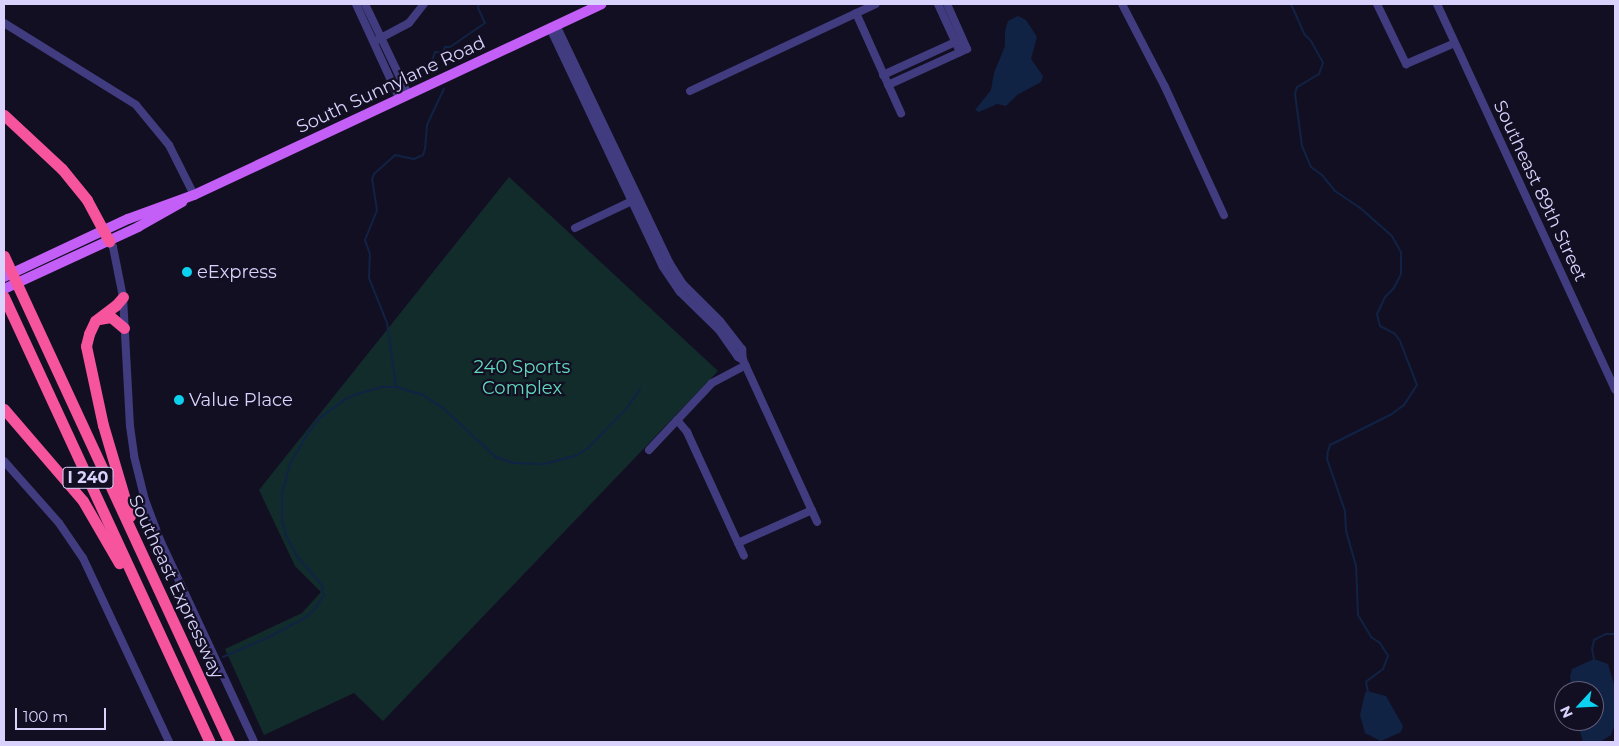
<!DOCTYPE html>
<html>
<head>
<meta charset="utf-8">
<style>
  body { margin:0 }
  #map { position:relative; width:1619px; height:746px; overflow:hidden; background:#130f22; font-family:Montserrat,sans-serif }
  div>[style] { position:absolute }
  .green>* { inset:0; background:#122c2c }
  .water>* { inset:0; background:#102345 }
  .stream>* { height:2px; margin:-1px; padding:0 1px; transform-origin:1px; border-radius:1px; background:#102345 }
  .minor>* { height:8px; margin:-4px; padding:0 4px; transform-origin:4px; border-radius:4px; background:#413c7f }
  .major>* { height:10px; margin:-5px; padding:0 5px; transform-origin:5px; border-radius:5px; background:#c35ff7 }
  .highway>* { height:11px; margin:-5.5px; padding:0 5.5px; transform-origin:5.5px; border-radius:5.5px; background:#f6549d }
  .dots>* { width:14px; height:14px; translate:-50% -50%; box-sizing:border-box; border:2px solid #130f22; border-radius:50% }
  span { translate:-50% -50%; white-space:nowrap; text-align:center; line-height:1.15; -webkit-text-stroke:4.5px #130f22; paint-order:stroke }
  .shield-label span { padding:1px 4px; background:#130f22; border:1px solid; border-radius:4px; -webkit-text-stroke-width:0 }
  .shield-label { font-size:16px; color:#d8d2fd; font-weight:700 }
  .street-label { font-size:18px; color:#d8d2fd }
  .poi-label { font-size:18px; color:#d8d2fd }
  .left { translate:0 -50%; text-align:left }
  .park-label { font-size:18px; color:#62d9bf }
  .frame { position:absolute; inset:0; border:5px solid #d8d2fd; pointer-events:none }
  .north { position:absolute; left:1554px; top:681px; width:50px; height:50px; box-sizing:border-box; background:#130f22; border:1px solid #625d7a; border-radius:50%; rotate:245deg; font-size:14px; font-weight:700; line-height:20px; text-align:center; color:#d8d2fd }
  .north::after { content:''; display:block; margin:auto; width:18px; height:22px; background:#0cd2ef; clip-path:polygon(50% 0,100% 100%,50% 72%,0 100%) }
  .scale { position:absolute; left:15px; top:708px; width:91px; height:22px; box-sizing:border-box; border:2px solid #d8d2fd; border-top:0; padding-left:6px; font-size:15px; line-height:18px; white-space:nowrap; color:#d8d2fd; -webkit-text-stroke:4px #130f22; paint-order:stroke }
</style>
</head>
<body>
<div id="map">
  <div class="green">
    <div style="clip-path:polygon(509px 177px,718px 371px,383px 721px,354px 693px,264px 735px,225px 649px,302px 613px,321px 592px,295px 566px,259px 490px)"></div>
  </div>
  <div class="water">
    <div style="clip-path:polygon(1018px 16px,1026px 20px,1037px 37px,1031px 59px,1043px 76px,1041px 82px,1017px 95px,1006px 106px,997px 104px,979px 112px,975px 110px,991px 90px,994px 73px,1005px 46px,1005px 31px,1008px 21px)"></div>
    <div style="clip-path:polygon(1594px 659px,1608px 664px,1615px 688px,1615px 723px,1611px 735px,1600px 742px,1583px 742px,1577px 721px,1594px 721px,1594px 691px,1572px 691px,1570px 677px,1572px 669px)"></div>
    <div style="clip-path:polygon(1367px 691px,1386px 696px,1403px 726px,1401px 732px,1381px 741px,1365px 733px,1360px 715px,1365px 693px)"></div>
  </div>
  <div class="stream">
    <div style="left:1291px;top:4px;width:34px;rotate:66deg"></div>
    <div style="left:1305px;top:35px;width:8px;rotate:45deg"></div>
    <div style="left:1311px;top:41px;width:25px;rotate:61deg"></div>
    <div style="left:1323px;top:63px;width:12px;rotate:110deg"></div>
    <div style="left:1319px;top:74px;width:26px;rotate:149deg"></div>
    <div style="left:1297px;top:87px;width:7px;rotate:106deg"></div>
    <div style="left:1295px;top:94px;width:52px;rotate:82.3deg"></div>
    <div style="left:1302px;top:146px;width:23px;rotate:67deg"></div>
    <div style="left:1311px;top:167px;width:14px;rotate:36deg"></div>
    <div style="left:1322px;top:175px;width:21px;rotate:51deg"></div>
    <div style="left:1335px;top:191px;width:29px;rotate:34deg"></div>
    <div style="left:1359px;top:207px;width:44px;rotate:41.3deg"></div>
    <div style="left:1392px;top:236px;width:18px;rotate:61deg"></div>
    <div style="left:1401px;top:252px;width:22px;rotate:90deg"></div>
    <div style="left:1401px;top:274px;width:16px;rotate:117deg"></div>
    <div style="left:1394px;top:288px;width:13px;rotate:135deg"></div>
    <div style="left:1385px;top:297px;width:19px;rotate:115deg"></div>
    <div style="left:1377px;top:314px;width:12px;rotate:76deg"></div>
    <div style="left:1380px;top:326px;width:17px;rotate:28deg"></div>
    <div style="left:1395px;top:334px;width:9px;rotate:54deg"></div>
    <div style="left:1400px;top:341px;width:47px;rotate:68.9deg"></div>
    <div style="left:1417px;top:385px;width:24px;rotate:123deg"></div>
    <div style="left:1404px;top:405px;width:17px;rotate:144deg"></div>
    <div style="left:1390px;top:415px;width:67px;rotate:153.4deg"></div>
    <div style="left:1330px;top:445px;width:6px;rotate:108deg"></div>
    <div style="left:1328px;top:451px;width:8px;rotate:97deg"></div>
    <div style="left:1327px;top:459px;width:55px;rotate:70.9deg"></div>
    <div style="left:1345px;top:511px;width:20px;rotate:87deg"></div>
    <div style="left:1346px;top:531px;width:35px;rotate:74deg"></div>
    <div style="left:1356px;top:565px;width:50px;rotate:87.7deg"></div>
    <div style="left:1358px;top:615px;width:26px;rotate:59deg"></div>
    <div style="left:1371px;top:637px;width:11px;rotate:34deg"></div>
    <div style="left:1380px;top:643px;width:15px;rotate:58deg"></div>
    <div style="left:1388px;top:656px;width:14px;rotate:111deg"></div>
    <div style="left:1383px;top:669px;width:21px;rotate:143deg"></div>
    <div style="left:1366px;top:682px;width:10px;rotate:79deg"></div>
    <div style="left:436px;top:71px;width:11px;rotate:-112deg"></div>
    <div style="left:432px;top:61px;width:9px;rotate:-72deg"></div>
    <div style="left:435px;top:52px;width:7px;rotate:8deg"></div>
    <div style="left:442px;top:53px;width:7px;rotate:-63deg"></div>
    <div style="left:445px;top:47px;width:5px"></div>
    <div style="left:450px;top:47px;width:42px;rotate:-34.4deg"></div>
    <div style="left:485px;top:23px;width:17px;rotate:-115deg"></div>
    <div style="left:478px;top:8px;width:4px;rotate:-76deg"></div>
    <div style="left:396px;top:387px;width:65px;rotate:-98deg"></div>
    <div style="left:387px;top:323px;width:48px;rotate:-111.8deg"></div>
    <div style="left:369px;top:278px;width:24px;rotate:-88deg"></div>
    <div style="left:370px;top:254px;width:15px;rotate:-110deg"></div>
    <div style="left:365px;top:240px;width:32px;rotate:-68deg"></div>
    <div style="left:377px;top:210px;width:30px;rotate:-99deg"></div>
    <div style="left:372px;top:180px;width:6px;rotate:-72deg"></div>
    <div style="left:374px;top:174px;width:28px;rotate:-42deg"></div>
    <div style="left:395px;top:155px;width:19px;rotate:12deg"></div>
    <div style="left:414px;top:159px;width:10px;rotate:-24deg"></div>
    <div style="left:423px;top:155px;width:6px;rotate:-72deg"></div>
    <div style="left:425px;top:149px;width:24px;rotate:-85deg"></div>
    <div style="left:427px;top:125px;width:40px;rotate:-65deg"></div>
    <div style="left:223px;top:657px;width:50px;rotate:-23.5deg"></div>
    <div style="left:269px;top:637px;width:38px;rotate:-28deg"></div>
    <div style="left:303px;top:619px;width:14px;rotate:-39deg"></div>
    <div style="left:314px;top:610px;width:18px;rotate:-56deg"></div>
    <div style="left:324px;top:595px;width:11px;rotate:-105deg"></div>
    <div style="left:321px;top:584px;width:37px;rotate:-131deg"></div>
    <div style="left:297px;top:556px;width:24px;rotate:-118deg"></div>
    <div style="left:286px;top:535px;width:16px;rotate:-104deg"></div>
    <div style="left:282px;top:519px;width:25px;rotate:-90deg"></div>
    <div style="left:282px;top:494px;width:31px;rotate:-75deg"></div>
    <div style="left:290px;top:464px;width:34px;rotate:-60deg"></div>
    <div style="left:307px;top:434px;width:22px;rotate:-51deg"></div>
    <div style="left:321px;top:417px;width:29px;rotate:-36deg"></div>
    <div style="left:344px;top:400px;width:11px;rotate:-27deg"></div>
    <div style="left:354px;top:395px;width:29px;rotate:-16deg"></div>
    <div style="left:382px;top:387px;width:14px"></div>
    <div style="left:396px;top:387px;width:26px;rotate:16deg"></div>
    <div style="left:421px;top:394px;width:26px;rotate:32deg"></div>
    <div style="left:443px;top:408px;width:72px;rotate:42.8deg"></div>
    <div style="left:496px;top:457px;width:18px;rotate:19deg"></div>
    <div style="left:513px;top:463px;width:31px;rotate:2deg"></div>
    <div style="left:544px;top:464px;width:34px;rotate:-15deg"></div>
    <div style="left:577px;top:455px;width:13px;rotate:-32deg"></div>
    <div style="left:588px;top:448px;width:54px;rotate:-45.7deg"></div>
    <div style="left:626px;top:409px;width:24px;rotate:-54deg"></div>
    <div style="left:1594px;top:659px;width:10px;rotate:-101deg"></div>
    <div style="left:1592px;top:649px;width:9px;rotate:-77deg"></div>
    <div style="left:1594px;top:640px;width:13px;rotate:-27deg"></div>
    <div style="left:1606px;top:634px;width:9px"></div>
  </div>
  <div class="minor">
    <div style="left:356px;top:4px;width:103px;rotate:65.4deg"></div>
    <div style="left:365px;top:4px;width:100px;rotate:64.5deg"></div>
    <div style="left:938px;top:4px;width:53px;rotate:65.4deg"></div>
    <div style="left:1122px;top:4px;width:93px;rotate:62.6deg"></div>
    <div style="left:1165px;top:87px;width:141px;rotate:65.3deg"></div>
    <div style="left:1377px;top:4px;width:67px;rotate:64.2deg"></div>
    <div style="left:1406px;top:64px;width:53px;rotate:-23.2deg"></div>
    <div style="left:1437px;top:4px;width:425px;rotate:65.2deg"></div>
    <div style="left:856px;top:13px;width:110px;rotate:65.8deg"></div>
    <div style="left:4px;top:23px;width:155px;rotate:31.8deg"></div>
    <div style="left:136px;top:105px;width:52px;rotate:50.5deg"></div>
    <div style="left:169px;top:145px;width:56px;rotate:63.4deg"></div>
    <div style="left:556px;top:25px;width:263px;rotate:64.5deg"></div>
    <div style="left:669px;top:262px;width:25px;rotate:58deg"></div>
    <div style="left:682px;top:283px;width:54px;rotate:45deg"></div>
    <div style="left:720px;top:321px;width:36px;rotate:52deg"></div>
    <div style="left:742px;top:349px;width:11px;rotate:85deg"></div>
    <div style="left:743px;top:360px;width:178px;rotate:65.4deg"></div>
    <div style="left:550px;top:28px;width:264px;rotate:64.7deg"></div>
    <div style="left:663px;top:267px;width:30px;rotate:56deg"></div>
    <div style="left:680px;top:292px;width:54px;rotate:44.3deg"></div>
    <div style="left:719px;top:330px;width:33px;rotate:55deg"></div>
    <div style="left:738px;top:357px;width:6px;rotate:31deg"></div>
    <div style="left:377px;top:40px;width:36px;rotate:-28deg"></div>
    <div style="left:409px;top:23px;width:24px;rotate:-52deg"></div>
    <div style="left:883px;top:75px;width:87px;rotate:-24.5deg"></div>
    <div style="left:888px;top:85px;width:87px;rotate:-24.5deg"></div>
    <div style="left:967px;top:49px;width:49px;rotate:-114deg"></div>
    <div style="left:690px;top:91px;width:205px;rotate:-25.1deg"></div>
    <div style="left:575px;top:228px;width:68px;rotate:-25.4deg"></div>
    <div style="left:109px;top:241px;width:7px;rotate:56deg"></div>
    <div style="left:113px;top:247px;width:51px;rotate:78.7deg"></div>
    <div style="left:123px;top:297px;width:129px;rotate:86.9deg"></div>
    <div style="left:130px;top:426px;width:30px;rotate:82deg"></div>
    <div style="left:134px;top:456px;width:45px;rotate:76deg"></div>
    <div style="left:145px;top:500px;width:43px;rotate:69.4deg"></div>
    <div style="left:160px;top:540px;width:223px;rotate:65deg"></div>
    <div style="left:677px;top:420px;width:16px;rotate:50deg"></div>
    <div style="left:687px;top:432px;width:136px;rotate:65.3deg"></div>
    <div style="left:649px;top:450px;width:92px;rotate:-46.8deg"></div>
    <div style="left:712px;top:383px;width:38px;rotate:-28deg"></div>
    <div style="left:4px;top:461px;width:83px;rotate:48.4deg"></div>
    <div style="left:59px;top:523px;width:42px;rotate:55.6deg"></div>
    <div style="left:83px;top:558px;width:203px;rotate:64.9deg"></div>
    <div style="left:738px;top:543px;width:81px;rotate:-24deg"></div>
  </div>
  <div class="major">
    <div style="left:4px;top:277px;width:137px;rotate:-25.1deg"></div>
    <div style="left:128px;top:219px;width:70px;rotate:-20deg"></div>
    <div style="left:194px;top:195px;width:450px;rotate:-25.1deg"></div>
    <div style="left:4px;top:289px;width:148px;rotate:-24.8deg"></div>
    <div style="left:138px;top:227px;width:51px;rotate:-29.6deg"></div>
  </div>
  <div class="highway">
    <div style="left:4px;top:115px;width:79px;rotate:43deg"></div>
    <div style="left:62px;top:169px;width:40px;rotate:51deg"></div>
    <div style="left:87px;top:200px;width:47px;rotate:61.8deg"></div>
    <div style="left:4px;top:256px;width:536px;rotate:65.16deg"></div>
    <div style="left:4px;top:297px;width:490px;rotate:65.2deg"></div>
    <div style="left:123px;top:297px;width:11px;rotate:131deg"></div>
    <div style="left:116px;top:305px;width:26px;rotate:143deg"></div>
    <div style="left:95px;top:321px;width:14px;rotate:115deg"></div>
    <div style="left:89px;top:334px;width:12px;rotate:104deg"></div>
    <div style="left:86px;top:346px;width:81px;rotate:77.9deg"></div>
    <div style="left:103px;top:425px;width:95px;rotate:73.5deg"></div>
    <div style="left:99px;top:319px;width:12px;rotate:-9deg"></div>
    <div style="left:111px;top:317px;width:17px;rotate:40deg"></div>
    <div style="left:4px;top:409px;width:121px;rotate:49.3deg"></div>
    <div style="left:83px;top:501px;width:72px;rotate:59.9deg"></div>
  </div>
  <div class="dots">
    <div style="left:187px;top:272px;background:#0cd2ef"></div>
    <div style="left:179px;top:400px;background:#0cd2ef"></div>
  </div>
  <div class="shield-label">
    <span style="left:88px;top:478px">I 240</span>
  </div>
  <div class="street-label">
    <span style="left:391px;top:85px;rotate:-25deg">South Sunnylane Road</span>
    <span style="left:1540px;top:191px;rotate:65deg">Southeast 89th Street</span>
    <span style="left:176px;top:587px;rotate:65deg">Southeast Expressway</span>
  </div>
  <div class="poi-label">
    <span class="left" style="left:197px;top:272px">eExpress</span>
    <span class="left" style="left:189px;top:400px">Value Place</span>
  </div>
  <div class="park-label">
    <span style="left:522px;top:378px">240 Sports<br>Complex</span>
  </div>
  <div class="frame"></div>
  <div class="north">N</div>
  <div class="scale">100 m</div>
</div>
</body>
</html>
